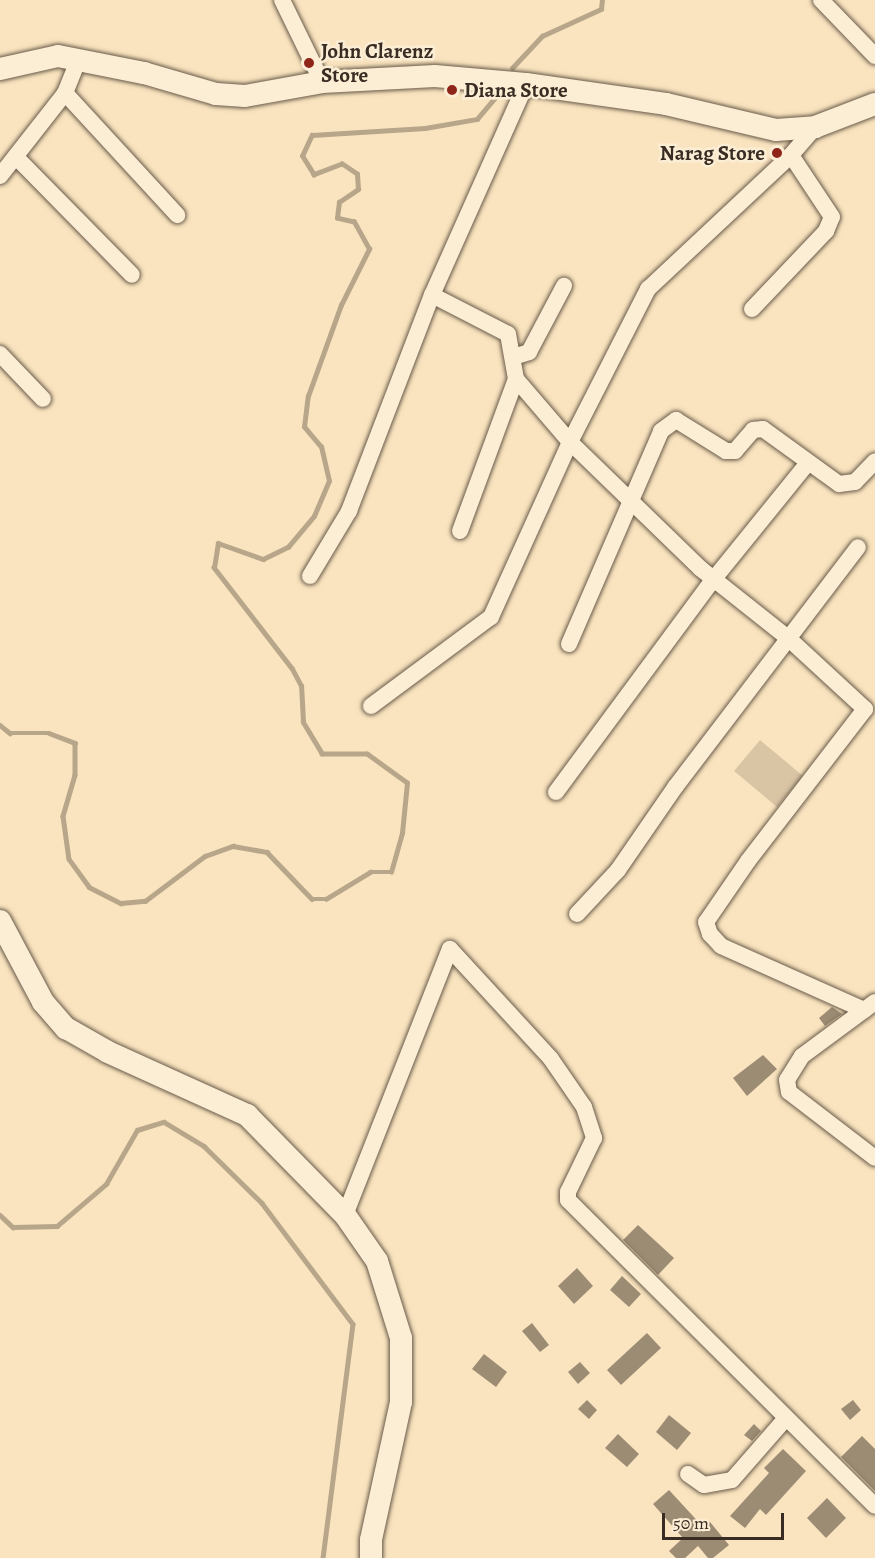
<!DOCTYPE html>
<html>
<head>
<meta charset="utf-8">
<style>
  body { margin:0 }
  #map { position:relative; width:875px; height:1558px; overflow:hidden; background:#fae4bf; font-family:Alegreya,serif }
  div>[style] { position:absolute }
  .green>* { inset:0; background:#d9c5a4 }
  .stream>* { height:4.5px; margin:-2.25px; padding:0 2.25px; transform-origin:2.25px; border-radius:2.25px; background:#b8a68a }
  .building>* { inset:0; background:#9d8c74 }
  .roads { filter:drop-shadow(0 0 2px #695b4a) drop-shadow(0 0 2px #695b4a) }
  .street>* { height:16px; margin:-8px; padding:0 8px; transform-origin:8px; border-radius:8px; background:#fcedd5 }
  .secondary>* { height:22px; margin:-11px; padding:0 11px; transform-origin:11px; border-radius:11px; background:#fcedd5 }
  .dots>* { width:16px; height:16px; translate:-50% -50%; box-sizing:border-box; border:3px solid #fcedd5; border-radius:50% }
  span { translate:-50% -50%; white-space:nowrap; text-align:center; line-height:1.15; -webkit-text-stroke:5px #fcedd5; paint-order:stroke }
  .poi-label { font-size:21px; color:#392d23; font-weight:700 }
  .left { translate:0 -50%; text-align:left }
  .right { translate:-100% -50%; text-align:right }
  .scale { position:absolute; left:662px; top:1513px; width:122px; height:27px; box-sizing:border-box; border:3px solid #392d23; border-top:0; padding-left:8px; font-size:18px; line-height:21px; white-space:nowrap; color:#392d23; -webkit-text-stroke:4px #fcedd5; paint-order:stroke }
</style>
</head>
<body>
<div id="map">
  <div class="green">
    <div style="clip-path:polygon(760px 740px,803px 776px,777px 807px,734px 771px)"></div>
  </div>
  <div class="stream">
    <div style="left:512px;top:68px;width:44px;rotate:-46.8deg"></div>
    <div style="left:542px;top:36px;width:65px;rotate:-24.6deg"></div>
    <div style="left:601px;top:9px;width:9px;rotate:-84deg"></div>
    <div style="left:0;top:725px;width:13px;rotate:39deg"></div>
    <div style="left:10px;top:733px;width:39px"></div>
    <div style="left:49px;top:733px;width:28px;rotate:21deg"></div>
    <div style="left:75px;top:743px;width:32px;rotate:90deg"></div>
    <div style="left:75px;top:775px;width:43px;rotate:106.3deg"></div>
    <div style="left:63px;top:816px;width:43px;rotate:82.1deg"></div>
    <div style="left:69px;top:859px;width:34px;rotate:54deg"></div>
    <div style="left:89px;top:887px;width:36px;rotate:27deg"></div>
    <div style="left:121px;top:903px;width:24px;rotate:-5deg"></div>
    <div style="left:145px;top:901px;width:75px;rotate:-36.9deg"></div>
    <div style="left:205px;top:856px;width:30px;rotate:-20deg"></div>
    <div style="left:233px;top:846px;width:35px;rotate:10deg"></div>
    <div style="left:267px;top:852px;width:65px;rotate:46.2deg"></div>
    <div style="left:312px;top:899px;width:14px"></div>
    <div style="left:326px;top:899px;width:52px;rotate:-31.5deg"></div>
    <div style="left:370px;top:872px;width:21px"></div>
    <div style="left:391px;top:872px;width:41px;rotate:-74.2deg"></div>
    <div style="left:402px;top:833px;width:50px;rotate:-84.3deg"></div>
    <div style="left:407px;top:783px;width:49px;rotate:-144.1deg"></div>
    <div style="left:367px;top:754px;width:45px;rotate:180deg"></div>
    <div style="left:322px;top:754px;width:37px;rotate:-121deg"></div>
    <div style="left:303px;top:722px;width:36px;rotate:-93deg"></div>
    <div style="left:301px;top:686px;width:19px;rotate:-118deg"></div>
    <div style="left:292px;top:669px;width:128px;rotate:-127.7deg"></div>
    <div style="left:214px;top:568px;width:25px;rotate:-81deg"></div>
    <div style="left:218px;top:543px;width:48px;rotate:19.6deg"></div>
    <div style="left:263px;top:559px;width:28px;rotate:-26deg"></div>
    <div style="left:288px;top:547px;width:40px;rotate:-50deg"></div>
    <div style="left:314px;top:516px;width:38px;rotate:-67deg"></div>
    <div style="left:329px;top:481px;width:35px;rotate:-103deg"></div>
    <div style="left:321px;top:447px;width:26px;rotate:-130deg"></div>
    <div style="left:304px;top:427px;width:31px;rotate:-83deg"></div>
    <div style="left:308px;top:396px;width:97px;rotate:-70.1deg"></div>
    <div style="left:341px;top:305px;width:63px;rotate:-63.4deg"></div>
    <div style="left:369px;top:249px;width:31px;rotate:-119deg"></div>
    <div style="left:354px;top:222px;width:17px;rotate:-167deg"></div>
    <div style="left:337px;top:218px;width:16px;rotate:-83deg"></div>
    <div style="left:339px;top:202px;width:23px;rotate:-34deg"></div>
    <div style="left:358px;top:189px;width:15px;rotate:-94deg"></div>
    <div style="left:357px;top:174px;width:18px;rotate:-146deg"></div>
    <div style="left:342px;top:164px;width:30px;rotate:159deg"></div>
    <div style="left:314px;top:175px;width:22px;rotate:-122deg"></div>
    <div style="left:302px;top:156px;width:23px;rotate:-65deg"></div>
    <div style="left:312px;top:135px;width:113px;rotate:-3.5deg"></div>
    <div style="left:425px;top:128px;width:53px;rotate:-9.8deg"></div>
    <div style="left:477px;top:119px;width:31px;rotate:-50deg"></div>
    <div style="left:0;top:1215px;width:18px;rotate:43deg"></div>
    <div style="left:13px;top:1227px;width:44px;rotate:-1.3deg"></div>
    <div style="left:57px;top:1226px;width:65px;rotate:-40.6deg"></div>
    <div style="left:106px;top:1184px;width:62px;rotate:-60.1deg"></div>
    <div style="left:137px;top:1130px;width:28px;rotate:-17deg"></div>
    <div style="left:164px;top:1122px;width:47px;rotate:31deg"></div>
    <div style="left:204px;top:1146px;width:81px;rotate:44.5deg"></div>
    <div style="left:262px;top:1203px;width:151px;rotate:53.1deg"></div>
    <div style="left:353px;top:1324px;width:236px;rotate:97.3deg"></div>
  </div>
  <div class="building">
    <div style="clip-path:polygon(832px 1007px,842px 1014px,825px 1026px,819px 1018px)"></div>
    <div style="clip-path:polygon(763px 1055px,777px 1069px,747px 1096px,733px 1078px)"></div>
    <div style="clip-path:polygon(638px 1225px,674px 1258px,658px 1275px,623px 1240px)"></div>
    <div style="clip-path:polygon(577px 1268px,593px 1286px,574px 1304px,558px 1286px)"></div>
    <div style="clip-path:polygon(622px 1276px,641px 1294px,629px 1307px,610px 1290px)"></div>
    <div style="clip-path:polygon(532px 1323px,549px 1345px,540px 1352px,522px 1331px)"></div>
    <div style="clip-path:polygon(647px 1333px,661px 1348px,621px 1385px,607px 1370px)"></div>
    <div style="clip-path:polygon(484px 1354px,507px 1372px,496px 1387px,472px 1369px)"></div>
    <div style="clip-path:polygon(580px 1362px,590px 1373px,578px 1384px,568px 1372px)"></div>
    <div style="clip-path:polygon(587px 1400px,597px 1410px,589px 1419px,578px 1409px)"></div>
    <div style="clip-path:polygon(853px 1400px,861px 1410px,850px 1420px,841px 1409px)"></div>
    <div style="clip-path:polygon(669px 1415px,691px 1433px,677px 1450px,656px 1432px)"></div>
    <div style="clip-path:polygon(754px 1424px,761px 1431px,752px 1441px,744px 1435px)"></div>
    <div style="clip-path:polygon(618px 1434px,639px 1454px,627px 1467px,605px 1448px)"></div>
    <div style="clip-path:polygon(862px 1436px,875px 1449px,875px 1491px,841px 1457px)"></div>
    <div style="clip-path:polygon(783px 1449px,806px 1471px,766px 1515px,760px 1509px,745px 1528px,730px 1516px,769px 1473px,764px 1468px)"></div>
    <div style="clip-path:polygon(669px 1490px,704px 1528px,710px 1522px,729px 1545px,713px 1558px,708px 1558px,698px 1546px,685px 1558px,676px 1558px,669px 1551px,683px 1538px,653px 1504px)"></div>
    <div style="clip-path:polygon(827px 1498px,846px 1518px,826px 1538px,807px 1518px)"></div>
  </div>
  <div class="roads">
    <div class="street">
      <div style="left:282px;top:0;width:91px;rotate:64deg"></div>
      <div style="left:821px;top:0;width:78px;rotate:46deg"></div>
      <div style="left:65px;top:93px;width:166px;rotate:47.4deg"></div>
      <div style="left:16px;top:157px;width:165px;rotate:45.5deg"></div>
      <div style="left:0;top:176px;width:105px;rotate:-51.9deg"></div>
      <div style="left:65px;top:93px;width:37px;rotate:-68deg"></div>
      <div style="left:432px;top:295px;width:85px;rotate:27.2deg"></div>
      <div style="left:508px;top:334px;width:46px;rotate:79.9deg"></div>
      <div style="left:516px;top:379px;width:83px;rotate:49.4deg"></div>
      <div style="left:570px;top:442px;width:182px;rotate:44.1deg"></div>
      <div style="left:701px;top:569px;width:111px;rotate:38.4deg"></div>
      <div style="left:788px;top:638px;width:105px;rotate:42.7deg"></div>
      <div style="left:865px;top:709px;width:192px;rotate:127.6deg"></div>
      <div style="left:748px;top:861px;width:74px;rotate:124.5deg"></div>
      <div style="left:706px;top:922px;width:13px;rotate:72deg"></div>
      <div style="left:710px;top:934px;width:16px;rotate:47deg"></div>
      <div style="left:721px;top:946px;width:157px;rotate:24.1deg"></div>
      <div style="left:752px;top:309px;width:108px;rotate:-46.5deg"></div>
      <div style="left:826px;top:231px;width:15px;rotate:-67deg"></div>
      <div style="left:832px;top:217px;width:74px;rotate:-123.5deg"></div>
      <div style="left:0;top:354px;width:62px;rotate:46.3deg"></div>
      <div style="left:513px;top:357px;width:17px;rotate:-17deg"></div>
      <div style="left:529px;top:352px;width:75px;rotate:-62.1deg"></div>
      <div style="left:460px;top:531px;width:162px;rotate:-69.8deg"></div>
      <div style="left:310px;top:576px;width:76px;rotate:-59deg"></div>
      <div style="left:349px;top:511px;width:231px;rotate:-69deg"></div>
      <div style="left:432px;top:295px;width:231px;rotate:-66deg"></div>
      <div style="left:569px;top:644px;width:232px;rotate:-66.6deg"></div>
      <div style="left:661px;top:431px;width:19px;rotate:-36deg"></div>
      <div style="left:676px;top:420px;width:59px;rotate:31.8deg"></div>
      <div style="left:726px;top:451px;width:9px"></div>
      <div style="left:735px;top:451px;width:28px;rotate:-49deg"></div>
      <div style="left:753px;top:430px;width:10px;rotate:-6deg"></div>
      <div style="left:763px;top:429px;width:94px;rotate:35.9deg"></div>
      <div style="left:839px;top:484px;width:16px;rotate:-7deg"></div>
      <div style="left:855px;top:482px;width:29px;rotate:-46deg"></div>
      <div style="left:371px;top:706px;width:149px;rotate:-36.6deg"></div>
      <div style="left:491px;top:617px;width:192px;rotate:-65.7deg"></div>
      <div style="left:570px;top:442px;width:172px;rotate:-63deg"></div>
      <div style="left:648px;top:289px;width:196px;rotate:-43.1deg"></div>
      <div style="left:791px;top:155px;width:37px;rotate:-49deg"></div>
      <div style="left:556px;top:792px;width:264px;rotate:-53.5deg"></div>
      <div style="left:713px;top:580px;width:149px;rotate:-51deg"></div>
      <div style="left:577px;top:914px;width:60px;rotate:-47deg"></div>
      <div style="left:618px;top:870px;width:102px;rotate:-55.4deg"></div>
      <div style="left:676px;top:786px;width:300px;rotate:-52.7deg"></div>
      <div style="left:875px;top:1002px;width:91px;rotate:143.5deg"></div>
      <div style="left:802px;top:1056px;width:28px;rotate:122deg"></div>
      <div style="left:787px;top:1080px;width:12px;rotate:81deg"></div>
      <div style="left:789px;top:1092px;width:108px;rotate:37.5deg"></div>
      <div style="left:345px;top:1215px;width:286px;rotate:-68.5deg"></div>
      <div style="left:450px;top:949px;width:149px;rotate:47.4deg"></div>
      <div style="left:551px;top:1059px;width:58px;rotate:55.5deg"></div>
      <div style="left:584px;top:1107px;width:33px;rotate:72deg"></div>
      <div style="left:594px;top:1138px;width:60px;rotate:115.7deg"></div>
      <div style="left:568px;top:1192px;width:8px;rotate:90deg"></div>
      <div style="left:568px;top:1200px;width:433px;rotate:44.9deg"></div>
      <div style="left:688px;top:1474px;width:19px;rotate:35deg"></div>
      <div style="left:704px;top:1485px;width:28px;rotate:-10deg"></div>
      <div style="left:732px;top:1480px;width:82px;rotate:-48.9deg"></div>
    </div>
    <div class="secondary">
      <div style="left:0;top:69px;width:59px;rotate:-12.6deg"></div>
      <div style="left:58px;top:56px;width:88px;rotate:11.2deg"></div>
      <div style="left:144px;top:73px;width:75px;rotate:16.3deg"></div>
      <div style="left:216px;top:94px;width:29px;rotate:4deg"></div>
      <div style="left:245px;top:96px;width:78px;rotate:-10.3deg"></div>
      <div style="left:322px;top:82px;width:113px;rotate:-3deg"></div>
      <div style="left:435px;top:76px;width:91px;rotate:5deg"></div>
      <div style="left:526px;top:84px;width:141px;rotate:8.1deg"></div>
      <div style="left:666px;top:104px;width:113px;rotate:13.3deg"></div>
      <div style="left:776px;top:130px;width:39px;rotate:-4deg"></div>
      <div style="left:815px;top:127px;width:64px;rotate:-21deg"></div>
      <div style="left:0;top:921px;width:92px;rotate:62deg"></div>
      <div style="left:43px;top:1002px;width:35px;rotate:49deg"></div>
      <div style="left:66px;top:1028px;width:48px;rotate:29.7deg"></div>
      <div style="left:108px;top:1052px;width:153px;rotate:24.4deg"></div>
      <div style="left:247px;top:1115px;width:140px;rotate:45.6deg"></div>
      <div style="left:345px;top:1215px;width:56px;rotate:55.2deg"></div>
      <div style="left:377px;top:1261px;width:81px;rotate:72.7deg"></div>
      <div style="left:401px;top:1338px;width:64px;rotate:90deg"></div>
      <div style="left:401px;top:1402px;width:141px;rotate:102.3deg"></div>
      <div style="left:371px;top:1540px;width:18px;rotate:90deg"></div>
    </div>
  </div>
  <div class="dots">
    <div style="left:309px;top:63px;background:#8f2418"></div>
    <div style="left:452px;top:90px;background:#8f2418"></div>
    <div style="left:777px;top:153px;background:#8f2418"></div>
  </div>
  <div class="poi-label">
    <span class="left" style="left:321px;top:63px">John Clarenz<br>Store</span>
    <span class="left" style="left:464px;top:90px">Diana Store</span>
    <span class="right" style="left:765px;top:153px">Narag Store</span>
  </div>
  <div class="scale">50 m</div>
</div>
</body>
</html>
